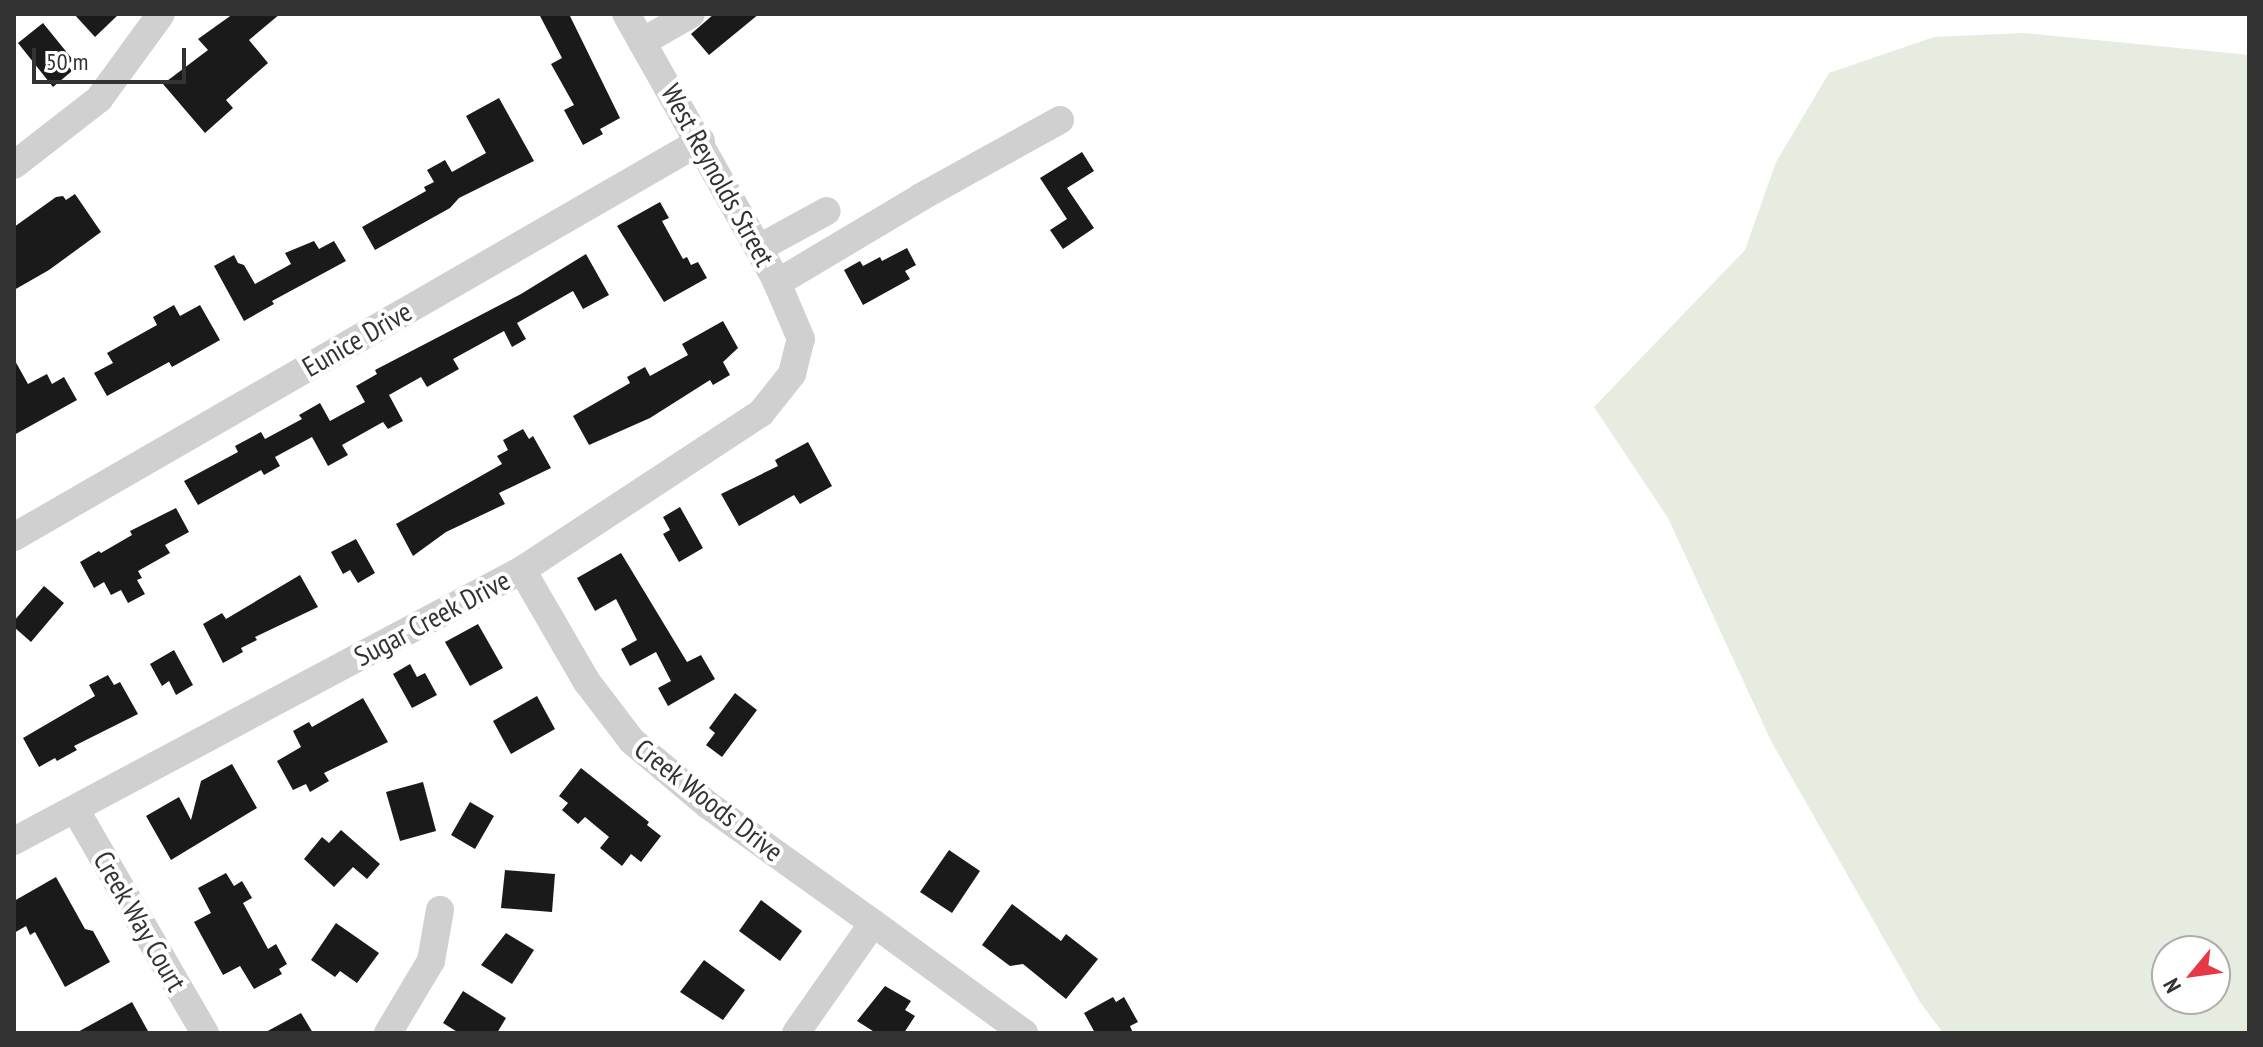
<!DOCTYPE html>
<html>
<head>
<meta charset="utf-8">
<style>
  body { margin:0 }
  #map { position:relative; width:2263px; height:1047px; overflow:hidden; background:#fff; font-family:"PT Sans Narrow",sans-serif }
  div>[style] { position:absolute }
  .green>* { inset:0; background:#e6ecdf }
  .building>* { inset:0; background:#1a1a1a }
  .minor>* { height:28px; margin:-14px; padding:0 14px; transform-origin:14px; border-radius:14px; background:#d0d0d0 }
  span { translate:-50% -50%; white-space:nowrap; text-align:center; line-height:1.15; -webkit-text-stroke:8px #fff; paint-order:stroke }
  .street-label { font-size:28px; color:#333 }
  .frame { position:absolute; inset:0; border:16px solid #333; pointer-events:none }
  .north { position:absolute; left:2151px; top:935px; width:80px; height:80px; box-sizing:border-box; background:#fff; border:2px solid #adadad; border-radius:50%; rotate:241deg; font-size:22px; font-weight:700; line-height:32px; text-align:center; color:#333 }
  .north::after { content:''; display:block; margin:auto; width:28px; height:36px; background:#e63946; clip-path:polygon(50% 0,100% 100%,50% 72%,0 100%) }
  .scale { position:absolute; left:32px; top:48px; width:154px; height:36px; box-sizing:border-box; border:4px solid #333; border-top:0; padding-left:10px; font-size:24px; line-height:28px; white-space:nowrap; color:#333; -webkit-text-stroke:6px #fff; paint-order:stroke }
</style>
</head>
<body>
<div id="map">
  <div class="green">
    <div style="clip-path:polygon(evenodd,2024px 33px,2249px 55px,2249px 1033px,1943px 1033px,1920px 1002px,1772px 743px,1668px 518px,1594px 407px,1745px 250px,1776px 162px,1829px 73px,1934px 37px,2024px 33px,2167px 951px,2215px 951px,2215px 999px,2167px 999px,2167px 951px)"></div>
  </div>
  <div class="building">
    <div style="clip-path:polygon(74px 14px,119px 14px,95px 37px)"></div>
    <div style="clip-path:polygon(233px 14px,280px 14px,249px 40px,268px 63px,226px 100px,233px 108px,205px 133px,163px 84px,208px 50px,198px 39px)"></div>
    <div style="clip-path:polygon(539px 14px,569px 14px,620px 118px,600px 129px,603px 134px,583px 145px,564px 110px,574px 105px,551px 64px,562px 58px)"></div>
    <div style="clip-path:polygon(714px 14px,759px 14px,709px 55px,691px 34px)"></div>
    <div style="clip-path:polygon(43px 23px,73px 60px,67px 65px,72px 71px,53px 87px,18px 43px)"></div>
    <div style="clip-path:polygon(499px 98px,534px 161px,459px 198px,450px 208px,375px 250px,362px 227px,426px 191px,424px 187px,434px 182px,427px 170px,445px 160px,452px 172px,486px 153px,466px 116px)"></div>
    <div style="clip-path:polygon(1082px 152px,1094px 171px,1067px 188px,1094px 228px,1063px 249px,1050px 230px,1067px 219px,1040px 178px)"></div>
    <div style="clip-path:polygon(75px 194px,101px 232px,49px 270px,14px 290px,14px 227px,56px 197px,63px 196px,66px 200px)"></div>
    <div style="clip-path:polygon(660px 202px,669px 218px,662px 221px,683px 259px,687px 257px,691px 265px,698px 262px,707px 278px,664px 302px,617px 226px)"></div>
    <div style="clip-path:polygon(314px 241px,319px 249px,334px 241px,346px 261px,272px 301px,274px 304px,244px 321px,214px 266px,234px 255px,238px 263px,244px 265px,255px 284px,291px 264px,285px 253px)"></div>
    <div style="clip-path:polygon(907px 248px,916px 265px,905px 271px,910px 279px,863px 305px,844px 270px,860px 261px,863px 266px,880px 257px,882px 261px)"></div>
    <div style="clip-path:polygon(586px 254px,609px 295px,583px 309px,573px 291px,517px 323px,526px 339px,512px 347px,504px 331px,453px 359px,459px 369px,427px 387px,421px 377px,389px 395px,403px 421px,388px 429px,383px 422px,342px 445px,348px 455px,328px 466px,312px 437px,275px 457px,280px 466px,264px 475px,261px 470px,198px 505px,184px 481px,238px 452px,235px 446px,261px 432px,265px 439px,302px 419px,299px 415px,320px 403px,330px 421px,365px 402px,356px 386px,377px 374px,375px 370px,521px 294px)"></div>
    <div style="clip-path:polygon(174px 305px,180px 316px,200px 305px,220px 340px,172px 367px,169px 362px,107px 396px,94px 373px,113px 363px,107px 353px,157px 325px,153px 317px)"></div>
    <div style="clip-path:polygon(723px 321px,738px 348px,723px 362px,730px 375px,713px 385px,710px 380px,650px 418px,589px 445px,573px 416px,630px 383px,627px 377px,645px 367px,650px 376px,688px 355px,682px 344px)"></div>
    <div style="clip-path:polygon(14px 359px,28px 384px,47px 374px,52px 384px,64px 377px,77px 400px,14px 435px)"></div>
    <div style="clip-path:polygon(523px 429px,529px 439px,533px 436px,551px 468px,499px 493px,505px 504px,446px 532px,413px 556px,396px 524px,502px 464px,497px 456px,508px 450px,503px 440px)"></div>
    <div style="clip-path:polygon(808px 442px,832px 486px,800px 504px,794px 495px,739px 526px,721px 494px,778px 466px,775px 460px)"></div>
    <div style="clip-path:polygon(680px 507px,703px 548px,679px 562px,663px 534px,670px 530px,663px 517px)"></div>
    <div style="clip-path:polygon(176px 508px,189px 532px,165px 545px,170px 553px,138px 571px,142px 578px,137px 580px,145px 594px,128px 603px,121px 590px,111px 595px,104px 582px,94px 588px,80px 562px,99px 551px,101px 553px,132px 535px,130px 531px)"></div>
    <div style="clip-path:polygon(356px 539px,375px 573px,358px 583px,350px 570px,343px 574px,331px 552px)"></div>
    <div style="clip-path:polygon(621px 553px,687px 662px,701px 655px,715px 679px,668px 706px,658px 688px,671px 681px,656px 652px,630px 666px,621px 649px,637px 640px,616px 599px,595px 611px,577px 578px)"></div>
    <div style="clip-path:polygon(300px 575px,318px 607px,255px 637px,257px 640px,241px 648px,243px 652px,223px 663px,203px 624px,222px 613px,226px 619px)"></div>
    <div style="clip-path:polygon(44px 586px,64px 603px,31px 642px,14px 627px,14px 621px)"></div>
    <div style="clip-path:polygon(478px 624px,503px 668px,470px 686px,445px 642px)"></div>
    <div style="clip-path:polygon(174px 650px,193px 685px,176px 695px,169px 681px,162px 686px,150px 664px)"></div>
    <div style="clip-path:polygon(410px 664px,417px 677px,425px 673px,437px 695px,412px 708px,393px 674px)"></div>
    <div style="clip-path:polygon(108px 675px,114px 685px,120px 682px,138px 714px,74px 746px,77px 750px,57px 761px,55px 758px,39px 767px,23px 738px,95px 696px,89px 685px)"></div>
    <div style="clip-path:polygon(735px 693px,757px 710px,722px 757px,706px 745px,715px 733px,709px 728px)"></div>
    <div style="clip-path:polygon(537px 696px,555px 729px,511px 754px,493px 721px)"></div>
    <div style="clip-path:polygon(363px 698px,388px 742px,324px 773px,329px 781px,310px 792px,306px 784px,293px 790px,277px 761px,301px 747px,293px 731px,309px 722px,312px 727px)"></div>
    <div style="clip-path:polygon(232px 764px,257px 808px,171px 860px,146px 816px,179px 797px,191px 820px,201px 781px)"></div>
    <div style="clip-path:polygon(581px 768px,649px 822px,647px 825px,661px 836px,641px 862px,631px 854px,622px 866px,600px 848px,609px 837px,585px 817px,578px 824px,562px 810px,568px 803px,559px 796px)"></div>
    <div style="clip-path:polygon(423px 782px,436px 831px,400px 841px,386px 792px)"></div>
    <div style="clip-path:polygon(470px 802px,494px 816px,475px 849px,451px 835px)"></div>
    <div style="clip-path:polygon(341px 830px,380px 864px,367px 879px,353px 867px,334px 887px,304px 859px,322px 837px,329px 843px)"></div>
    <div style="clip-path:polygon(949px 850px,980px 871px,952px 913px,920px 892px)"></div>
    <div style="clip-path:polygon(505px 870px,555px 874px,552px 912px,501px 908px)"></div>
    <div style="clip-path:polygon(226px 873px,234px 886px,242px 881px,252px 898px,243px 903px,249px 914px,268px 949px,276px 944px,287px 964px,279px 969px,282px 974px,254px 989px,240px 966px,223px 975px,194px 922px,211px 913px,198px 888px)"></div>
    <div style="clip-path:polygon(56px 877px,85px 929px,93px 931px,110px 962px,65px 987px,35px 932px,30px 935px,26px 926px,14px 933px,14px 901px)"></div>
    <div style="clip-path:polygon(761px 900px,802px 931px,780px 961px,739px 931px)"></div>
    <div style="clip-path:polygon(1012px 904px,1061px 941px,1066px 934px,1098px 959px,1066px 999px,1023px 964px,1010px 966px,982px 945px)"></div>
    <div style="clip-path:polygon(336px 923px,379px 953px,357px 983px,340px 971px,335px 977px,311px 960px)"></div>
    <div style="clip-path:polygon(506px 933px,534px 950px,512px 984px,481px 965px)"></div>
    <div style="clip-path:polygon(704px 960px,745px 990px,723px 1020px,680px 992px)"></div>
    <div style="clip-path:polygon(885px 986px,911px 1001px,905px 1010px,915px 1016px,904px 1033px,876px 1033px,857px 1021px)"></div>
    <div style="clip-path:polygon(463px 991px,506px 1018px,497px 1033px,459px 1033px,443px 1023px)"></div>
    <div style="clip-path:polygon(1113px 997px,1116px 1002px,1124px 997px,1138px 1022px,1130px 1026px,1133px 1033px,1095px 1033px,1084px 1013px)"></div>
    <div style="clip-path:polygon(132px 1002px,149px 1033px,76px 1033px)"></div>
    <div style="clip-path:polygon(301px 1013px,313px 1033px,264px 1033px)"></div>
  </div>
  <div class="minor">
    <div style="left:642px;top:42px;width:56px;rotate:-29.7deg"></div>
    <div style="left:14px;top:165px;width:108px;rotate:-37.8deg"></div>
    <div style="left:99px;top:99px;width:105px;rotate:-53.9deg"></div>
    <div style="left:759px;top:248px;width:77px;rotate:-28.6deg"></div>
    <div style="left:777px;top:283px;width:168px;rotate:-30.8deg"></div>
    <div style="left:921px;top:197px;width:159px;rotate:-29deg"></div>
    <div style="left:14px;top:537px;width:793px;rotate:-29.96deg"></div>
    <div style="left:522px;top:570px;width:129px;rotate:59.9deg"></div>
    <div style="left:587px;top:682px;width:74px;rotate:52.7deg"></div>
    <div style="left:632px;top:741px;width:99px;rotate:40.1deg"></div>
    <div style="left:708px;top:805px;width:203px;rotate:35.6deg"></div>
    <div style="left:75px;top:809px;width:259px;rotate:59.9deg"></div>
    <div style="left:14px;top:841px;width:576px;rotate:-28.08deg"></div>
    <div style="left:522px;top:570px;width:286px;rotate:-33.3deg"></div>
    <div style="left:761px;top:413px;width:50px;rotate:-51.5deg"></div>
    <div style="left:792px;top:374px;width:36px;rotate:-76deg"></div>
    <div style="left:801px;top:339px;width:66px;rotate:-113.1deg"></div>
    <div style="left:775px;top:278px;width:303px;rotate:-119.4deg"></div>
    <div style="left:388px;top:1033px;width:84px;rotate:-59.2deg"></div>
    <div style="left:431px;top:961px;width:52px;rotate:-80deg"></div>
    <div style="left:796px;top:1033px;width:134px;rotate:-55deg"></div>
    <div style="left:873px;top:923px;width:187px;rotate:36.1deg"></div>
  </div>
  <div class="street-label">
    <span style="left:718px;top:175px;rotate:61deg">West Reynolds Street</span>
    <span style="left:357px;top:339px;rotate:-30deg">Eunice Drive</span>
    <span style="left:432px;top:618px;rotate:-28deg">Sugar Creek Drive</span>
    <span style="left:709px;top:800px;rotate:38deg">Creek Woods Drive</span>
    <span style="left:140px;top:921px;rotate:60deg">Creek Way Court</span>
  </div>
  <div class="frame"></div>
  <div class="north">N</div>
  <div class="scale">50 m</div>
</div>
</body>
</html>
